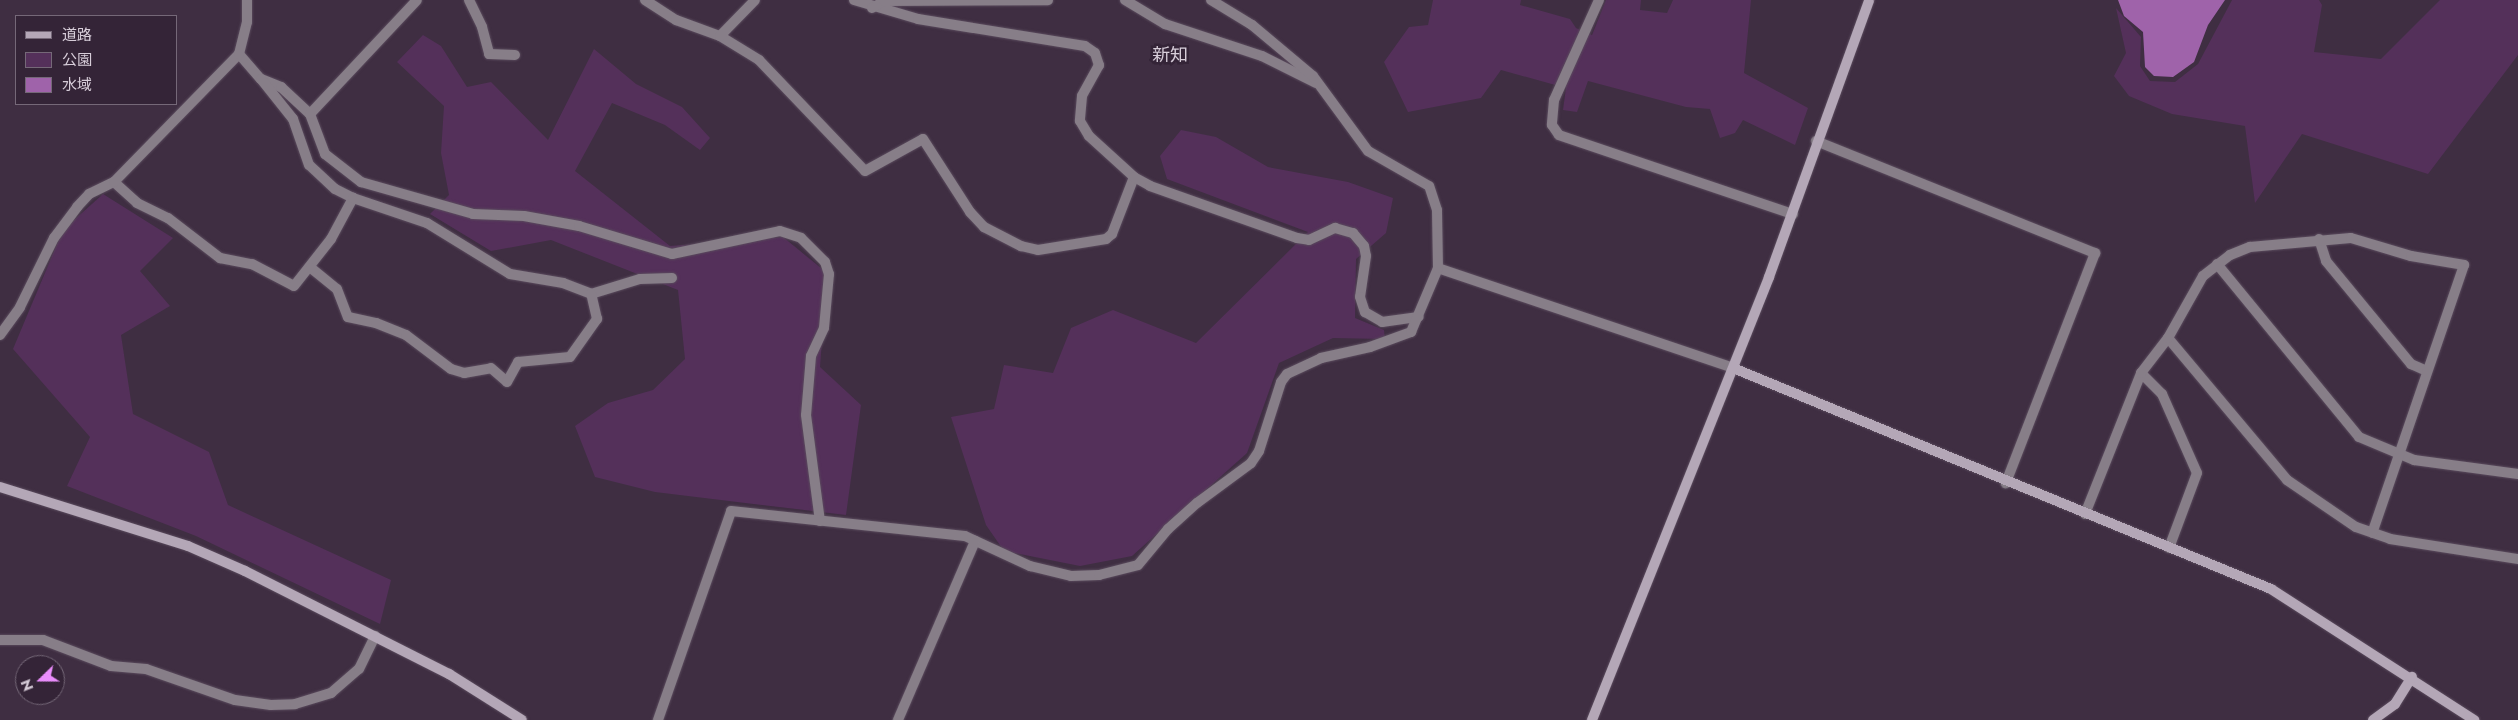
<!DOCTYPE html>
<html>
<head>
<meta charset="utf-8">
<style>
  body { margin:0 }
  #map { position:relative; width:2518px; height:720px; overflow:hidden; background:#3f2e42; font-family:Jost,"Noto Sans JP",sans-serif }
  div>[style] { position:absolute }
  .green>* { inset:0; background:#54305a }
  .water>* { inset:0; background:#9f63aa }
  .roads { filter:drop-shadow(0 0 1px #5a4b5d) drop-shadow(0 0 1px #5a4b5d) }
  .street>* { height:10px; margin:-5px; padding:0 5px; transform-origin:5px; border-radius:5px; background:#877e88 }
  .secondary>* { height:10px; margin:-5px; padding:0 5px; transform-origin:5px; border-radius:5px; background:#b4a7b7 }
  span { translate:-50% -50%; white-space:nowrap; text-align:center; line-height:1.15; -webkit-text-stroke:5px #342437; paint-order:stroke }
  .quarter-label { font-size:18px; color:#d7cdd9 }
  .legend { position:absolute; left:15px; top:15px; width:162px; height:90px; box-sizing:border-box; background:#342437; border:1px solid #756878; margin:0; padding:6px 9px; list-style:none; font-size:15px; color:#d7cdd9 }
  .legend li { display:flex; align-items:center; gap:10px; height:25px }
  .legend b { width:25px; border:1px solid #756878 }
  .north { position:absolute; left:15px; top:655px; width:50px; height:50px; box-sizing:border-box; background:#342437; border:1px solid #756878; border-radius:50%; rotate:248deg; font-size:14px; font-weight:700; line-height:20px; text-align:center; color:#d7cdd9 }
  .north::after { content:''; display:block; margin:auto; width:18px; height:22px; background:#ea8dfc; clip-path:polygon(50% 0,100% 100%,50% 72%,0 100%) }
</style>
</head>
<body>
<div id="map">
  <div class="green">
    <div style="clip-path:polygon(1433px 0,1521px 0,1520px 5px,1570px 19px,1576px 28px,1592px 35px,1606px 0,1641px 0,1640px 10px,1667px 13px,1673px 0,1751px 0,1744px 73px,1808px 108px,1795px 145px,1743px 120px,1735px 133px,1720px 138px,1710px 109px,1686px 107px,1588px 81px,1577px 112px,1563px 110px,1566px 88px,1501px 70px,1481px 98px,1408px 112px,1384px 62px,1409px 27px,1428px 25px)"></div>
    <div style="clip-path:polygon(2232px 0,2319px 0,2322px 5px,2314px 52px,2381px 59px,2440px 0,2518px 0,2518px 55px,2428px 174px,2302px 134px,2255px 203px,2245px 126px,2172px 114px,2129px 96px,2114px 76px,2126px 53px,2116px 8px,2141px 37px,2140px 66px,2150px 81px,2175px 82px,2198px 64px)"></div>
    <div style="clip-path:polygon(423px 35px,441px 46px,467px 87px,491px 82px,548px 140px,594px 49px,636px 84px,682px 107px,710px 138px,700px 150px,665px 125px,612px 103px,575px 171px,670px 246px,783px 237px,827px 273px,820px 367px,861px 405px,846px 515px,655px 492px,595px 477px,575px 426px,608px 403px,653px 390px,685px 359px,678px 290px,551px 240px,491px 251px,430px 214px,449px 195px,441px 153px,444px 106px,397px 62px)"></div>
    <div style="clip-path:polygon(1181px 130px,1216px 137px,1268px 167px,1348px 182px,1393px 198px,1386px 233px,1356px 259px,1355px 318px,1384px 330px,1385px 339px,1333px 338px,1279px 363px,1247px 453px,1132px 556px,1080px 566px,1004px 551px,986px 525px,951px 417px,994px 409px,1004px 365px,1053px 373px,1071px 328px,1113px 310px,1196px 343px,1308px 232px,1167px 179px,1160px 156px)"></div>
    <div style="clip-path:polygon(103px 194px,173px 238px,140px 271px,170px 306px,121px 335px,133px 414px,209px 452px,228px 505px,391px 580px,380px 624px,196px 536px,67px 486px,90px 437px,13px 349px,63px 230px)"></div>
  </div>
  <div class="water">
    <div style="clip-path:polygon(2118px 0,2225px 0,2208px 25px,2194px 62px,2173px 77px,2154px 76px,2145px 67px,2143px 32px,2124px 16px)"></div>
  </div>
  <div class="roads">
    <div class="street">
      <div style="left:469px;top:0;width:30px;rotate:64deg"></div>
      <div style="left:482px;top:27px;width:28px;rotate:75deg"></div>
      <div style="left:489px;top:54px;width:26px;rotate:2deg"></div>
      <div style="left:645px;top:0;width:37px;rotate:33deg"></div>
      <div style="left:676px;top:20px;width:47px;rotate:20deg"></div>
      <div style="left:720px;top:36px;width:46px;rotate:31.6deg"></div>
      <div style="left:759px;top:60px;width:153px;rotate:46.3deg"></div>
      <div style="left:865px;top:171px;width:66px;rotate:-28.9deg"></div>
      <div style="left:923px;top:139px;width:87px;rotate:57.2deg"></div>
      <div style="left:970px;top:212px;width:21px;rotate:47deg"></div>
      <div style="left:984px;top:227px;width:42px;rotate:27.2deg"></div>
      <div style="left:1021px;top:246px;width:17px;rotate:13deg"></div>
      <div style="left:1038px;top:250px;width:69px;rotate:-9.2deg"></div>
      <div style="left:1106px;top:239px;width:8px;rotate:-40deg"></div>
      <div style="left:1112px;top:234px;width:61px;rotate:-68.9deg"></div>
      <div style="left:854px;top:0;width:67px;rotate:16.5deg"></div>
      <div style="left:918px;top:19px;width:169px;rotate:9.2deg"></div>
      <div style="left:1085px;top:46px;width:12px;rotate:35deg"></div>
      <div style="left:1095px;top:53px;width:13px;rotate:72deg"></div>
      <div style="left:1099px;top:65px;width:35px;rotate:119deg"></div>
      <div style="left:1082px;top:96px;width:25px;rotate:95deg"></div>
      <div style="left:1080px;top:121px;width:17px;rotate:59deg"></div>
      <div style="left:1089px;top:136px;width:61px;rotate:42.3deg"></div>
      <div style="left:1134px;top:177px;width:18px;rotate:29deg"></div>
      <div style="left:1150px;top:186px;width:156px;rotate:19.5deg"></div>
      <div style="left:1297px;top:238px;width:12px;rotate:9deg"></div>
      <div style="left:1309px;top:240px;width:29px;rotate:-25deg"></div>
      <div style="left:1335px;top:228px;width:19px;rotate:16deg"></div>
      <div style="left:1353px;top:233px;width:17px;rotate:50deg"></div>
      <div style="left:1364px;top:246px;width:10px;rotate:79deg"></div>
      <div style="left:1366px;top:256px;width:41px;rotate:98.3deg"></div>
      <div style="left:1360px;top:297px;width:16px;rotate:72deg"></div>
      <div style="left:1365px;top:312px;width:20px;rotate:30deg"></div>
      <div style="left:1382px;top:322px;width:37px;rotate:-8deg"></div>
      <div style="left:1125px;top:0;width:47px;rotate:31deg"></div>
      <div style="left:1165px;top:24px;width:102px;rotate:18.3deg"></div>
      <div style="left:1262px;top:56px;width:60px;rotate:26.6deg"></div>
      <div style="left:1599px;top:0;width:110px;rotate:114.2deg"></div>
      <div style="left:1554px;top:100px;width:25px;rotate:95deg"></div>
      <div style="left:1552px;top:125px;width:12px;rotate:55deg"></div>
      <div style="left:1559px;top:135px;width:247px;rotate:18.7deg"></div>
      <div style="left:872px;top:8px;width:14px;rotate:-30deg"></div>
      <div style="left:884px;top:1px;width:164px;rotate:-0.3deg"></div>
      <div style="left:720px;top:36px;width:50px;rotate:-45.8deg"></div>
      <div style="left:239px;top:54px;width:33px;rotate:49deg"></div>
      <div style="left:261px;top:79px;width:22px;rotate:22deg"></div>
      <div style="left:281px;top:87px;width:40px;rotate:43deg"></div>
      <div style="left:310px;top:114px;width:43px;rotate:69.4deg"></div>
      <div style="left:325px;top:154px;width:46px;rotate:37.9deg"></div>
      <div style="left:361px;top:182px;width:116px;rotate:15.9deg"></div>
      <div style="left:473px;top:214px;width:51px;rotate:2.2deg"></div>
      <div style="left:524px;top:216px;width:56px;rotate:10.3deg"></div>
      <div style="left:579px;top:226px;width:97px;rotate:16.8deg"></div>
      <div style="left:672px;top:254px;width:110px;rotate:-12deg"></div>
      <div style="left:780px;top:231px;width:22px;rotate:18deg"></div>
      <div style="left:801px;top:238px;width:34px;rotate:45deg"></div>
      <div style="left:825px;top:262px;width:13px;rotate:72deg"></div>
      <div style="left:829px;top:274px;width:54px;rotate:95.3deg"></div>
      <div style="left:824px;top:328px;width:31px;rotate:115deg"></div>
      <div style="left:811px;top:356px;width:59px;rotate:94.8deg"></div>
      <div style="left:806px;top:415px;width:107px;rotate:82.5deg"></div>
      <div style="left:310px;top:114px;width:156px;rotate:-46.8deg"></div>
      <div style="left:1816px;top:141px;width:301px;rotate:21.9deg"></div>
      <div style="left:2095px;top:253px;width:247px;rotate:111.2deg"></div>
      <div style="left:114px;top:182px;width:31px;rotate:42deg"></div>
      <div style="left:137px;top:203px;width:34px;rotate:26deg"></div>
      <div style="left:168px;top:218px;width:66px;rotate:37.6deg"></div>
      <div style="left:220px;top:258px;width:33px;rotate:11deg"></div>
      <div style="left:252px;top:264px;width:47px;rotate:27.6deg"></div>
      <div style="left:294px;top:286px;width:60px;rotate:-51.8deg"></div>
      <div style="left:331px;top:239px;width:47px;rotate:-61.8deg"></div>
      <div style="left:353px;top:198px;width:20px;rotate:-153deg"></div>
      <div style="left:335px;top:189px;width:35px;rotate:-137deg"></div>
      <div style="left:309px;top:165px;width:49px;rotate:-109.2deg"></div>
      <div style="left:293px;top:119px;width:51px;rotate:-128.7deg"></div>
      <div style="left:353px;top:198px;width:78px;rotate:18.7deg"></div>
      <div style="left:427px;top:223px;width:97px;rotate:31.6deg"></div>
      <div style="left:510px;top:274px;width:54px;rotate:9.6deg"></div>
      <div style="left:563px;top:283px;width:30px;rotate:21deg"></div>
      <div style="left:591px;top:294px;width:51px;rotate:-17deg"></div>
      <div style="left:640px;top:279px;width:32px;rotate:-2deg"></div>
      <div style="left:2319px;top:239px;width:23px;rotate:72deg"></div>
      <div style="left:2326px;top:261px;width:134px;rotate:50.5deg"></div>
      <div style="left:2411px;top:364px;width:17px;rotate:24deg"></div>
      <div style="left:2217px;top:264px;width:224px;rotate:50.6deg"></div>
      <div style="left:2359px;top:437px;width:60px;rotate:22.7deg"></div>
      <div style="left:2414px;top:460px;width:105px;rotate:7.7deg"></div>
      <div style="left:311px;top:268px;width:33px;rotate:39deg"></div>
      <div style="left:337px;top:289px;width:30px;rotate:69deg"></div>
      <div style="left:348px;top:317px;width:29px;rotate:12deg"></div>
      <div style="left:376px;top:323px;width:32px;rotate:22deg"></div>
      <div style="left:406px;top:335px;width:56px;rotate:37.1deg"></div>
      <div style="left:451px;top:369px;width:14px;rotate:17deg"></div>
      <div style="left:464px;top:373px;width:27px;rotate:-10deg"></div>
      <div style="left:491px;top:368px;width:21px;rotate:41deg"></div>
      <div style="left:507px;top:382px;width:23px;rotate:-61deg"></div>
      <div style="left:518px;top:362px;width:52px;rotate:-5.5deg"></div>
      <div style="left:570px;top:357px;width:47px;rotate:-54.6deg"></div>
      <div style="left:597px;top:319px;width:26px;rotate:-103deg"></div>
      <div style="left:1438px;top:268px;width:311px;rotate:18.7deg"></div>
      <div style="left:0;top:335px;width:34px;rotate:-54deg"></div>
      <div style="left:20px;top:307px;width:77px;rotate:-63.8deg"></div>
      <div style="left:54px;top:238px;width:39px;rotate:-53deg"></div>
      <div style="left:77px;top:207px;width:18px;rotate:-47deg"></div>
      <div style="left:89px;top:194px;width:28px;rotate:-26deg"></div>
      <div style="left:114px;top:182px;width:179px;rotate:-45.7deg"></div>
      <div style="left:239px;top:54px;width:33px;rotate:-76deg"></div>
      <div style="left:247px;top:22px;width:22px;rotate:-90deg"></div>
      <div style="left:2168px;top:338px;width:185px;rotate:50deg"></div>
      <div style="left:2287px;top:480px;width:83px;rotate:34.3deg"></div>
      <div style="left:2356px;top:527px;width:36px;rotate:19deg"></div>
      <div style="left:2390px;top:539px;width:130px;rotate:8.9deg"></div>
      <div style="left:2141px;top:373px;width:30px;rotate:45deg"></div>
      <div style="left:2162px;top:394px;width:86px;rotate:66.1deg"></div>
      <div style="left:2197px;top:473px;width:80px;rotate:110.5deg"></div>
      <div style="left:2085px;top:514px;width:152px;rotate:-68.3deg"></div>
      <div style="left:2141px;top:373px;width:44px;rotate:-52.4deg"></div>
      <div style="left:2168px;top:338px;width:71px;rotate:-60.6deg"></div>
      <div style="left:2203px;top:276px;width:34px;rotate:-38deg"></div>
      <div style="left:2230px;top:255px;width:22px;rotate:-22deg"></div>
      <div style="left:2250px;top:247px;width:101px;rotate:-5.1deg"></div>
      <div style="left:2351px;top:238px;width:63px;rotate:16.7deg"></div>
      <div style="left:2411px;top:256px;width:54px;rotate:9.6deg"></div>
      <div style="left:2464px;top:265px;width:283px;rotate:108.9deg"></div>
      <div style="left:0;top:640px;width:43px"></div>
      <div style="left:43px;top:640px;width:73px;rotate:20.9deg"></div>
      <div style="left:111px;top:666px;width:35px;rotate:5deg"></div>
      <div style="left:146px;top:669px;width:94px;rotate:19.2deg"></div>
      <div style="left:235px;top:700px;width:36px;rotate:8deg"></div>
      <div style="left:271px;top:705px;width:24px;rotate:-2deg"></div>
      <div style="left:295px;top:704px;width:38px;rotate:-17deg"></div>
      <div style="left:331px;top:693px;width:37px;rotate:-41deg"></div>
      <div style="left:359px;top:669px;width:37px;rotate:-64deg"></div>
      <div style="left:658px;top:720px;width:221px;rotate:-70.7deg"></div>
      <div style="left:731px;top:511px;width:235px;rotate:6.1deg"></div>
      <div style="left:965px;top:536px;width:72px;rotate:24.8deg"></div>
      <div style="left:1030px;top:566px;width:42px;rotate:13.7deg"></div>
      <div style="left:1071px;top:576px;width:28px;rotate:-2deg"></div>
      <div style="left:1099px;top:575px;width:40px;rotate:-14.4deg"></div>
      <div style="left:1138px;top:565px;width:47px;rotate:-50.2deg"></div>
      <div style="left:1168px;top:529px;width:39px;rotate:-42deg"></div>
      <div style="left:1197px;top:503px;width:67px;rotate:-36.5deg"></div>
      <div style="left:1251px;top:463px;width:14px;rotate:-56deg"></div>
      <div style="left:1259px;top:451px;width:72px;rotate:-72.3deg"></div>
      <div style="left:1281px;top:382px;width:10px;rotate:-53deg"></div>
      <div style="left:1287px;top:374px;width:38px;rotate:-25deg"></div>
      <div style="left:1321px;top:358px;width:50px;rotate:-12.7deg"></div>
      <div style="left:1370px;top:347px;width:44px;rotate:-20.1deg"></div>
      <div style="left:1411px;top:332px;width:69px;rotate:-67.1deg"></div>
      <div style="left:1438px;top:268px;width:58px;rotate:-91deg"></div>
      <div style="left:1437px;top:210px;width:25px;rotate:-108deg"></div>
      <div style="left:1429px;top:186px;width:70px;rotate:-150.2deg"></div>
      <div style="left:1368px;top:151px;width:93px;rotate:-126.3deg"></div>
      <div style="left:1313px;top:76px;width:80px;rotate:-140.1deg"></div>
      <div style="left:1252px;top:25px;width:48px;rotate:-148.6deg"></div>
      <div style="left:898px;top:720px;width:195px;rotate:-66.7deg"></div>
    </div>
    <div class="secondary">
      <div style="left:1733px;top:368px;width:582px;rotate:22.33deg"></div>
      <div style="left:2271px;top:589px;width:242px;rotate:32.8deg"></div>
      <div style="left:0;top:487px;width:197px;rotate:17.4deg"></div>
      <div style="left:188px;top:546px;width:62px;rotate:23.7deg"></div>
      <div style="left:245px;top:571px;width:229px;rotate:26.8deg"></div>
      <div style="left:449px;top:674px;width:86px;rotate:32.2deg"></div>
      <div style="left:1592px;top:720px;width:477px;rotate:-68.2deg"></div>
      <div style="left:1769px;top:277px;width:294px;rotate:-70.1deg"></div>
      <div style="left:2373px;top:720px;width:27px;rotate:-36deg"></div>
      <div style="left:2395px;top:704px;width:32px;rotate:-58deg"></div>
    </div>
  </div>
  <div class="quarter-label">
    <span style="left:1170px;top:55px">新知</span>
  </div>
  <ul class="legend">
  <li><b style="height:6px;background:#b4a7b7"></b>道路</li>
  <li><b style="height:14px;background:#54305a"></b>公園</li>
  <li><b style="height:14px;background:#9f63aa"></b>水域</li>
  </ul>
  <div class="north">N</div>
</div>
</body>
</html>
